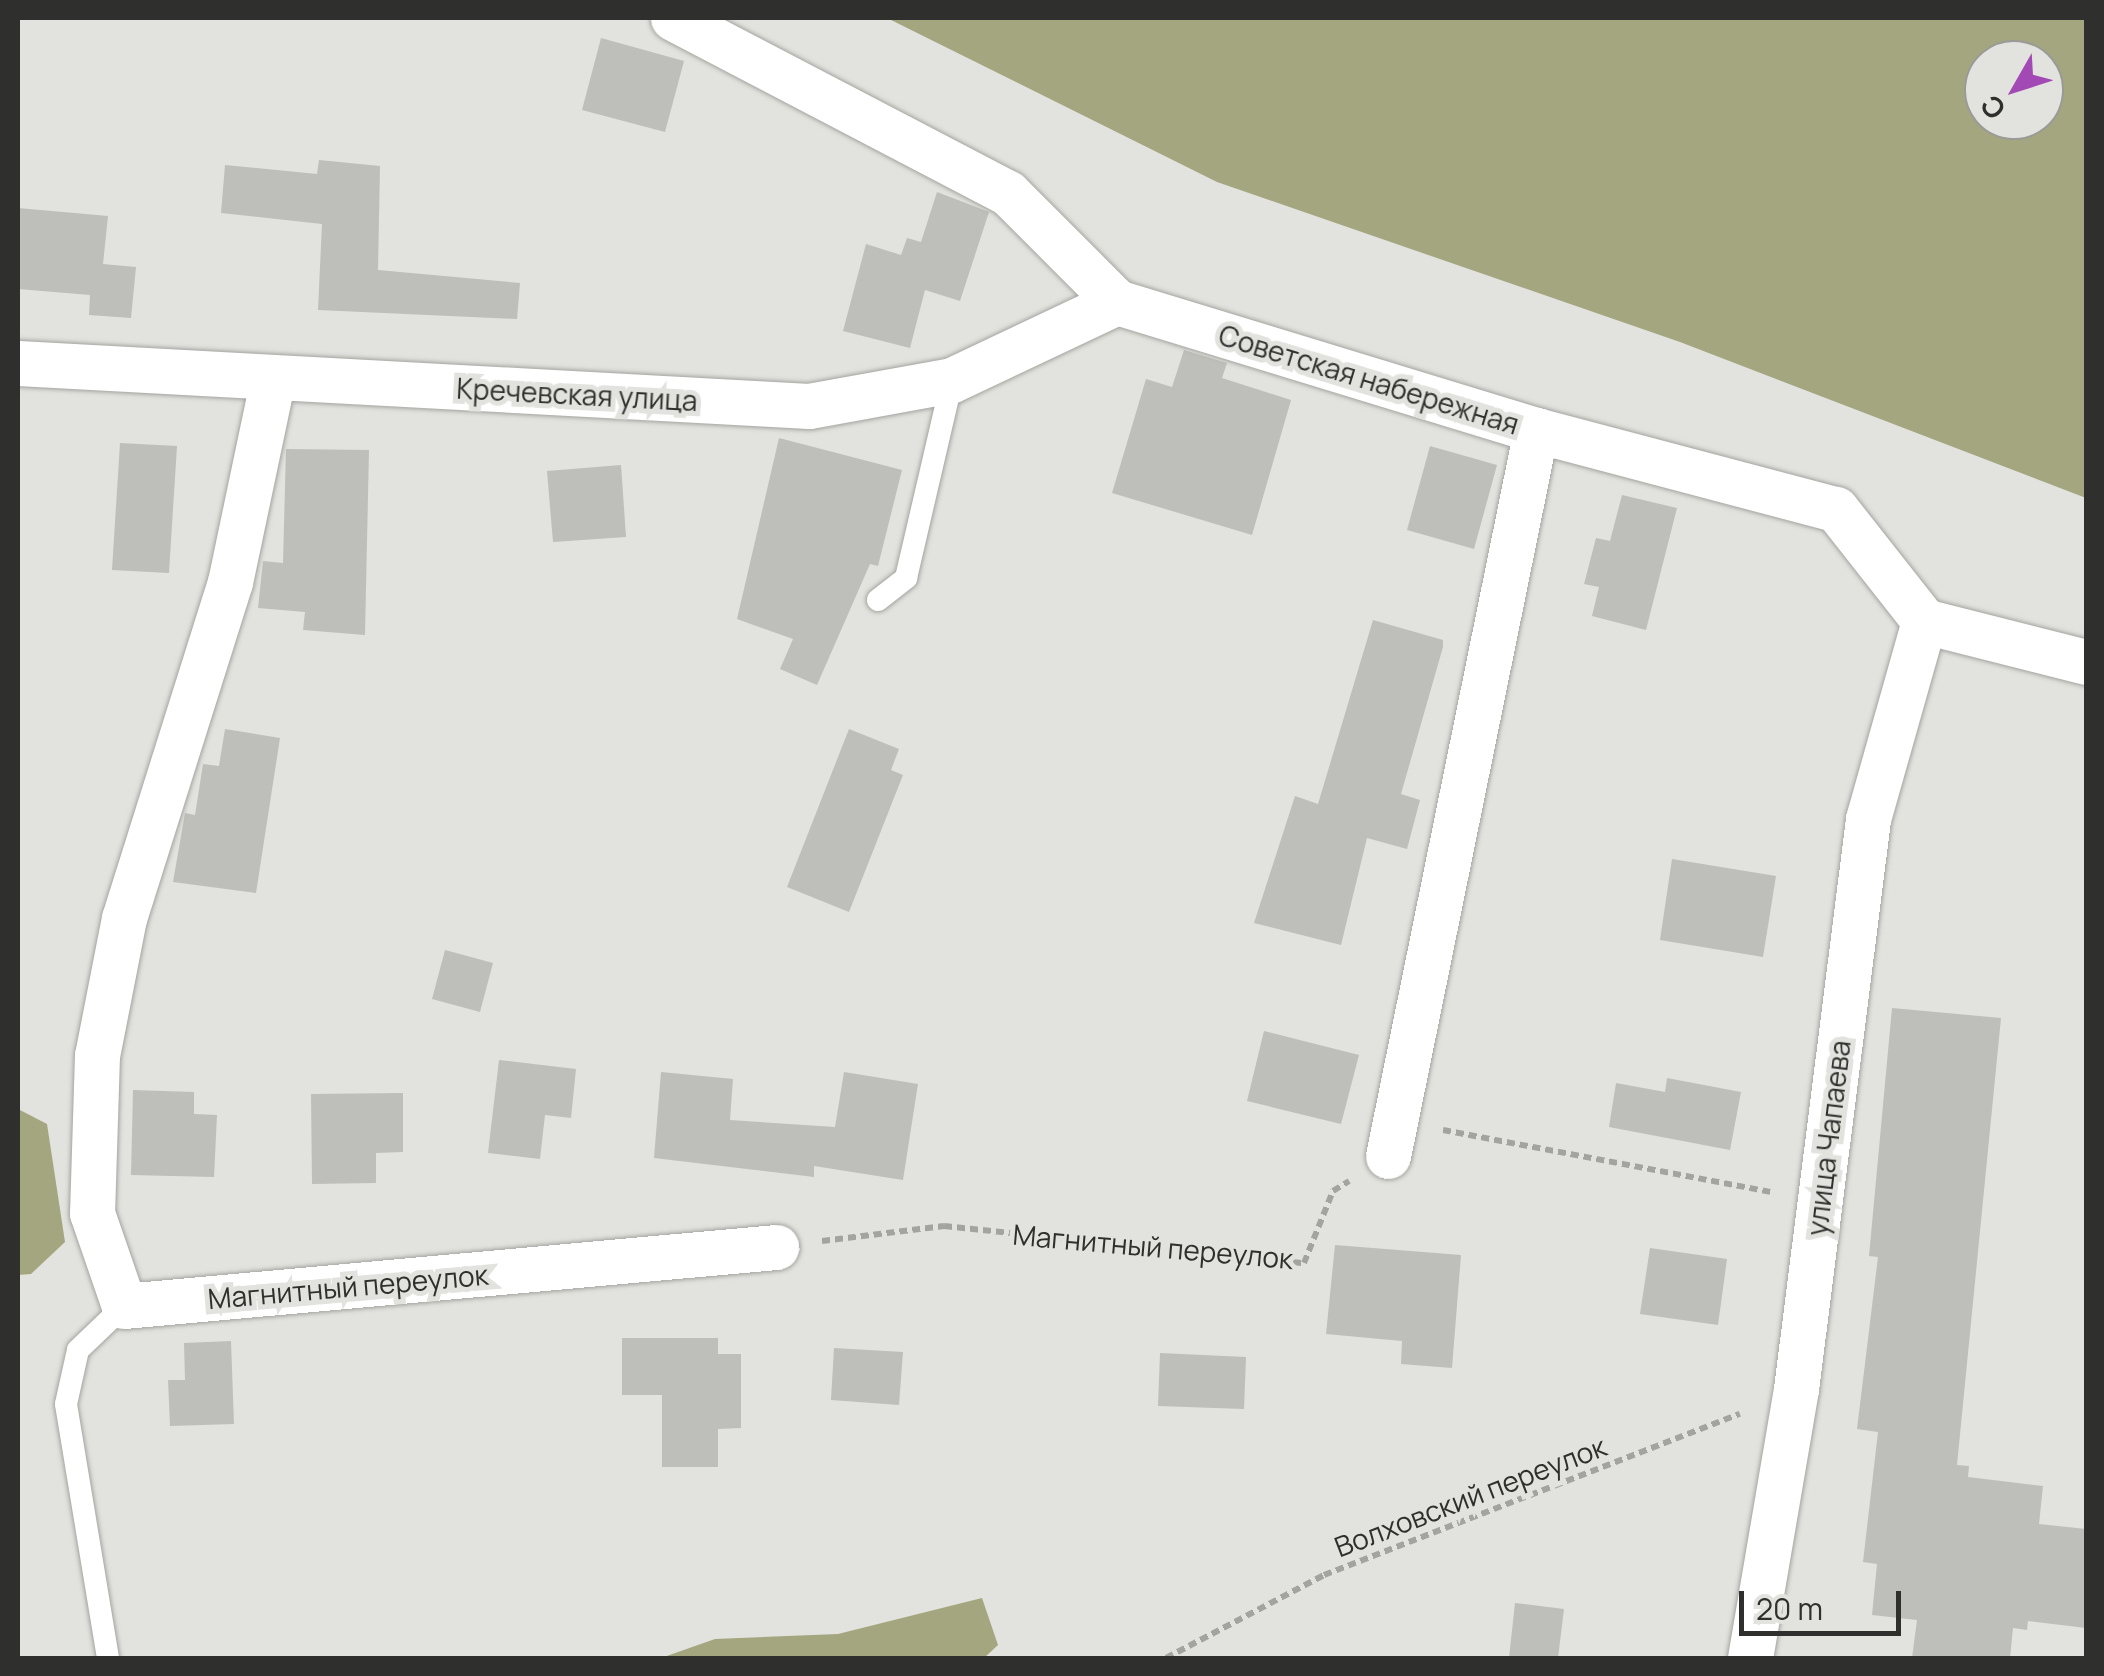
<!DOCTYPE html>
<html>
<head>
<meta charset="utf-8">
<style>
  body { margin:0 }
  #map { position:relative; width:2104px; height:1676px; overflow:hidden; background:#e2e2de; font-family:Manrope,sans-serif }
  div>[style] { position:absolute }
  .water>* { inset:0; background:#a4a680 }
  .building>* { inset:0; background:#bebeba }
  .path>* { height:6px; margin-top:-3px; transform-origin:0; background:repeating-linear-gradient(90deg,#a3a39f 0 8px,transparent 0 13px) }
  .roads { filter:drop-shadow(0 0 2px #a4a4a0) drop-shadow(0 0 2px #a4a4a0) }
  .service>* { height:22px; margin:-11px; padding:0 11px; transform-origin:11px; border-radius:11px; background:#fff }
  .minor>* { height:45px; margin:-22.5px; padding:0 22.5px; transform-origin:22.5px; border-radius:22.5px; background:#fff }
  span { translate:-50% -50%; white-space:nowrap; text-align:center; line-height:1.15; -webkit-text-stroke:10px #e2e2de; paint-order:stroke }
  .street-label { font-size:28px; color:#2f2f2d }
  .frame { position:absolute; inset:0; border:20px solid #2f2f2d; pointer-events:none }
  .north { position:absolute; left:1964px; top:40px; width:100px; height:100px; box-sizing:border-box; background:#e2e2de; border:2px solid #9a9a97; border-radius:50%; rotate:231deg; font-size:28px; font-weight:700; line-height:40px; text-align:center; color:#2f2f2d }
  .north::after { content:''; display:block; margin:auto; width:35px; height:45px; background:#a349b5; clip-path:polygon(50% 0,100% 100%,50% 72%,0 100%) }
  .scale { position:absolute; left:1739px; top:1591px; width:162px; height:45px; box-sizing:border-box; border:5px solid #2f2f2d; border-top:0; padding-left:12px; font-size:30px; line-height:35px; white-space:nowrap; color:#2f2f2d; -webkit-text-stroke:8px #e2e2de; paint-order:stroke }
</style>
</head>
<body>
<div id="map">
  <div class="water">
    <div style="clip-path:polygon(evenodd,887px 18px,2086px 18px,2086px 498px,1680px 342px,1217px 182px,887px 18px,1984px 60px,2044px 60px,2044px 120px,1984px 120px,1984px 60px)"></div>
    <div style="clip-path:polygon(18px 1109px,47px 1124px,65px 1242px,31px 1274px,18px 1275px)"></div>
    <div style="clip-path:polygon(982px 1598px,998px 1645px,984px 1658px,661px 1658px,715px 1639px,838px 1634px)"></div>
  </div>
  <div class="building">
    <div style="clip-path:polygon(601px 38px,684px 61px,665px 132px,582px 110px)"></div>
    <div style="clip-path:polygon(319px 160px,380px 166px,378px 270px,520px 283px,517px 319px,318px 310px,322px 224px,221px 213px,225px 165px,317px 174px)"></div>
    <div style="clip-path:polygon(937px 192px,989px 212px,960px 301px,925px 290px,910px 348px,843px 331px,866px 244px,901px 255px,907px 238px,921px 242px)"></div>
    <div style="clip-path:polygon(18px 208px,108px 216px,103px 264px,136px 267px,131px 318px,89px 315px,90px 295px,18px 289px)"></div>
    <div style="clip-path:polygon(1184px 350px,1227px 363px,1222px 378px,1291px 400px,1252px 535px,1112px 493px,1146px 379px,1172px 387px)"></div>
    <div style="clip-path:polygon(779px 438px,902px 470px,878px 566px,870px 564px,817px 685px,780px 669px,793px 639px,737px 619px)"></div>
    <div style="clip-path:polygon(120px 443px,177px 446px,169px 573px,112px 570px)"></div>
    <div style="clip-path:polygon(1430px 446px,1497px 465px,1474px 549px,1407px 530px)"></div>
    <div style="clip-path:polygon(286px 449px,369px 450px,365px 635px,303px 630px,305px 612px,258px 608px,263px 561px,283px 563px)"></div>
    <div style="clip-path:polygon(621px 465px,626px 537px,553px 542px,547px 471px)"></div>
    <div style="clip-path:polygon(1622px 495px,1677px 508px,1646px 630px,1592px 616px,1599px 587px,1584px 584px,1596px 538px,1610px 541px)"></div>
    <div style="clip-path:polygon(1373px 620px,1443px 640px,1443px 647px,1401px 794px,1420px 800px,1407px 849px,1367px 838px,1341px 945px,1254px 923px,1295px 796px,1318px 804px)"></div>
    <div style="clip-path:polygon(225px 729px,280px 738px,256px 893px,173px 882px,185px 813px,195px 815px,203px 764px,219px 766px)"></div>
    <div style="clip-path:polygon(849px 729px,899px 749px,891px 770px,903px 775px,849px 912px,787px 887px)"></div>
    <div style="clip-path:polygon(1672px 859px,1776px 876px,1763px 957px,1660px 940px)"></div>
    <div style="clip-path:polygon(445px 950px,493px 963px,480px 1012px,432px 999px)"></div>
    <div style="clip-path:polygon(1892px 1008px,2001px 1018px,1957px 1465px,1969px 1466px,1968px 1477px,2043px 1486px,2039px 1524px,2086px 1529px,2086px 1628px,2028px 1621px,2027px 1630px,2013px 1628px,2010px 1658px,1912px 1658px,1917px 1620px,1872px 1615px,1877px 1564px,1863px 1562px,1878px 1432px,1857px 1429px,1878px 1257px,1869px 1256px)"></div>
    <div style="clip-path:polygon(1264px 1031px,1359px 1055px,1341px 1124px,1247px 1101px)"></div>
    <div style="clip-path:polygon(499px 1060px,576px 1069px,571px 1118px,545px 1115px,540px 1159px,488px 1153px)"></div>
    <div style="clip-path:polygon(661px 1072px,733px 1079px,730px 1120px,835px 1127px,844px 1072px,918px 1084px,903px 1180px,814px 1166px,814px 1177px,654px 1158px)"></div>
    <div style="clip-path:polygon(1667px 1078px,1741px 1092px,1730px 1150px,1609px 1127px,1616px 1083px,1665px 1092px)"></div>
    <div style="clip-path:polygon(133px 1090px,194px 1092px,194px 1114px,217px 1115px,214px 1177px,131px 1175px)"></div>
    <div style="clip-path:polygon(403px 1093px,403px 1152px,376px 1153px,376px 1183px,312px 1184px,311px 1094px)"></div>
    <div style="clip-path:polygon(1335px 1245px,1461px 1255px,1452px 1368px,1401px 1364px,1402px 1341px,1326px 1334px)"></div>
    <div style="clip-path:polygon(1650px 1248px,1727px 1259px,1718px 1325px,1640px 1314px)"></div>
    <div style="clip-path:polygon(622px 1338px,718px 1338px,718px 1354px,741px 1354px,741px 1428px,718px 1429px,718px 1467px,662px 1467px,662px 1395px,622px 1395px)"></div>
    <div style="clip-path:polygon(231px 1341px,234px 1424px,170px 1426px,168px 1380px,185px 1380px,184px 1343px)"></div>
    <div style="clip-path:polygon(834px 1348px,903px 1352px,899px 1405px,831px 1400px)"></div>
    <div style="clip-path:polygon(1160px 1353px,1246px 1357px,1244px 1409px,1158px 1406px)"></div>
    <div style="clip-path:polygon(1515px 1603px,1564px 1609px,1558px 1658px,1509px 1658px)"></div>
  </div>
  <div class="path">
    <div style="left:1443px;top:1130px;width:333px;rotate:10.7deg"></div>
    <div style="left:822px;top:1241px;width:123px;rotate:-7deg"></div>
    <div style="left:944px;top:1226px;width:362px;rotate:5.9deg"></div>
    <div style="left:1304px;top:1263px;width:78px;rotate:-68.1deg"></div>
    <div style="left:1333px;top:1191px;width:19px;rotate:-32deg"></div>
    <div style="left:1166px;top:1658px;width:178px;rotate:-27.7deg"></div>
    <div style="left:1324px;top:1575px;width:446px;rotate:-21.2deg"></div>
  </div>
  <div class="roads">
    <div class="service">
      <div style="left:878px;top:600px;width:36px;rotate:-38deg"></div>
      <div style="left:906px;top:578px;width:203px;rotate:-76.9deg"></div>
      <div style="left:108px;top:1658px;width:257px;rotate:-99.4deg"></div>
      <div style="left:66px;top:1404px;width:55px;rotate:-77.5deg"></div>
      <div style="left:78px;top:1350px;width:64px;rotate:-43.7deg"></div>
    </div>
    <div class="minor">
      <div style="left:673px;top:18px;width:378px;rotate:27.6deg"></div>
      <div style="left:1008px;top:193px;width:154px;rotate:45deg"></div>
      <div style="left:1117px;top:302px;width:438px;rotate:17deg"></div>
      <div style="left:1536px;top:430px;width:310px;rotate:14.8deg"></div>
      <div style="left:1836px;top:509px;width:142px;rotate:51.8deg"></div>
      <div style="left:1924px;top:621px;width:167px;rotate:14.2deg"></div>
      <div style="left:18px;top:363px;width:792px;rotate:3.11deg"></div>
      <div style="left:809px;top:406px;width:145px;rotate:-10.3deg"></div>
      <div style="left:952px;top:380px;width:183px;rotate:-25.3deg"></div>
      <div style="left:273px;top:378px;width:208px;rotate:101.9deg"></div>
      <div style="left:230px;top:582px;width:352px;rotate:107.5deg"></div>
      <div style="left:124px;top:918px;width:140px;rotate:101.1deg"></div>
      <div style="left:97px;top:1055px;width:158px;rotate:91.8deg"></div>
      <div style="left:92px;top:1213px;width:98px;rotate:71deg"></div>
      <div style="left:124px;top:1306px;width:655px;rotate:-5.17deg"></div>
      <div style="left:1388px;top:1156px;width:741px;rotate:-78.48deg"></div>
      <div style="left:1750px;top:1658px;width:273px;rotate:-80.3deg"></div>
      <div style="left:1796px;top:1389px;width:575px;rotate:-82.8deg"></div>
      <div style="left:1868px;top:819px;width:206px;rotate:-74.2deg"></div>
    </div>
  </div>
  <div class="street-label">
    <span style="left:1369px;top:379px;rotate:17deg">Советская набережная</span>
    <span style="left:577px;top:394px;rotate:3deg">Кречевская улица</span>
    <span style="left:1828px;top:1138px;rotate:-83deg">улица Чапаева</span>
    <span style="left:1153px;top:1246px;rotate:5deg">Магнитный переулок</span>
    <span style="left:348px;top:1286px;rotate:-5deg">Магнитный переулок</span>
    <span style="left:1470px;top:1496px;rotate:-21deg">Волховский переулок</span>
  </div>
  <div class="frame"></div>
  <div class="north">С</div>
  <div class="scale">20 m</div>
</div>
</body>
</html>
